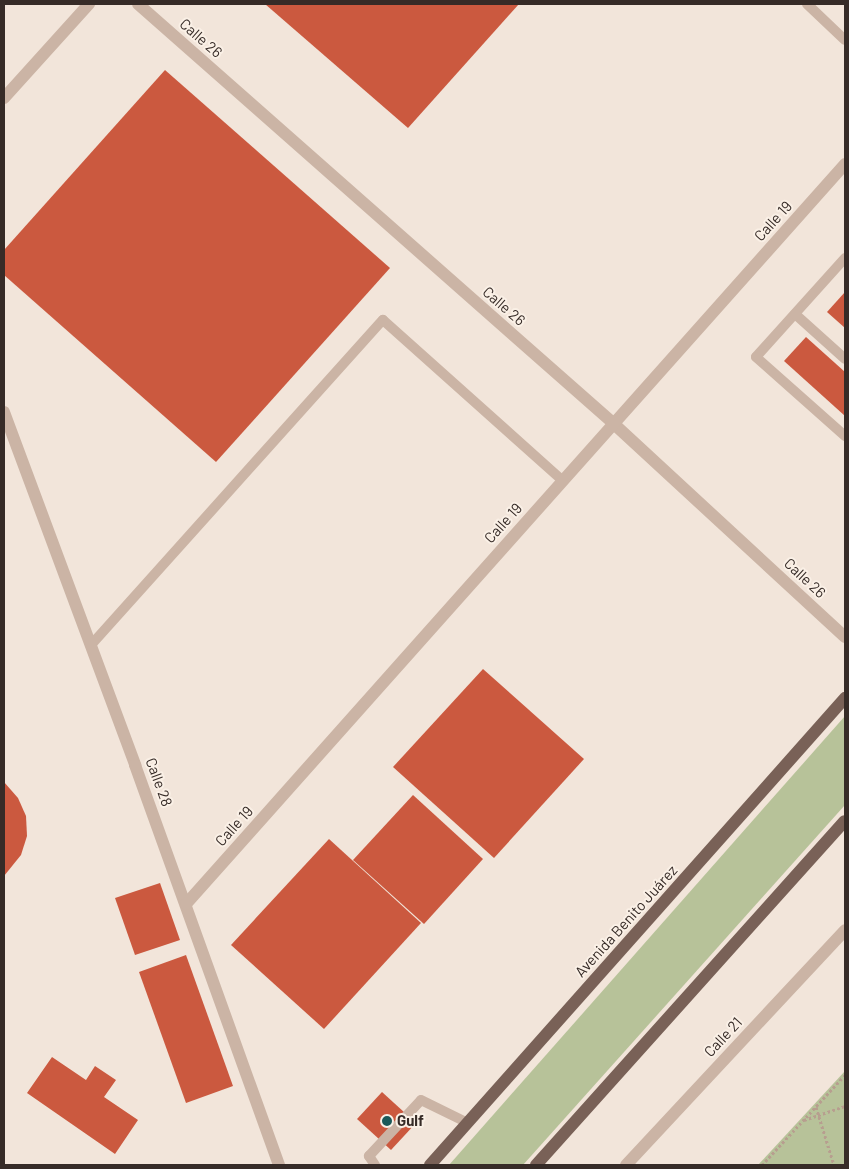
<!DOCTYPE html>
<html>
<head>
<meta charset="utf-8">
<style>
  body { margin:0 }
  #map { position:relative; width:849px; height:1169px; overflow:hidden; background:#f2e5da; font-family:Barlow,sans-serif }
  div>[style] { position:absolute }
  .green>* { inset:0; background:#b7c299 }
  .building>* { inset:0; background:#cb593f }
  .path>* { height:3px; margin-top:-1.5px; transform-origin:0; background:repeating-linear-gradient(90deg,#b79e8f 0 2.5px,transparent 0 5px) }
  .service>* { height:10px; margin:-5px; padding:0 5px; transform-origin:5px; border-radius:5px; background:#cbb4a5 }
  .minor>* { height:12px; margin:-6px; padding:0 6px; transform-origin:6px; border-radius:6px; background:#cbb4a5 }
  .primary>* { height:12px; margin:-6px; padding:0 6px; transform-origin:6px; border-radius:6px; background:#796157 }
  .dots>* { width:14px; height:14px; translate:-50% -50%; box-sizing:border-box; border:2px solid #faf0e6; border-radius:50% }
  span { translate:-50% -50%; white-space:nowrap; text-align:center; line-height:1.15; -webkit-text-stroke:4px #faf0e6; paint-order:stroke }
  .street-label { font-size:15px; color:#362b27 }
  .poi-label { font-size:15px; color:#362b27; font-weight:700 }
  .left { translate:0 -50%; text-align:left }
  .frame { position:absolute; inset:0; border:5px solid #362b27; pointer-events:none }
</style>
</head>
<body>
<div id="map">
  <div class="green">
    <div style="clip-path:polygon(845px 716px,845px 805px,523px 1165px,449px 1165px)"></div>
    <div style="clip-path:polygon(845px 1071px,845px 1165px,758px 1165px)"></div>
  </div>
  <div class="building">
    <div style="clip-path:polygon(265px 4px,519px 4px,408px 128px)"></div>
    <div style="clip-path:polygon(165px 70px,390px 268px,216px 462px,4px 275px,4px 250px)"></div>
    <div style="clip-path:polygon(845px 292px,845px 328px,827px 312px)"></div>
    <div style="clip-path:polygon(806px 337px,845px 372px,845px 416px,784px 361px)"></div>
    <div style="clip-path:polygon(483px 669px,584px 759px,494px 858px,393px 767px)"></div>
    <div style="clip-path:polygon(4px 782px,18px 798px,26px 816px,27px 836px,21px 855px,4px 876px)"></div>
    <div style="clip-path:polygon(413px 795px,483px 859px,424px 924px,353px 860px)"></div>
    <div style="clip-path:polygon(329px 839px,421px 923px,324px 1029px,231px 945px)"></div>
    <div style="clip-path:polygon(160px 883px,180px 940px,135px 955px,115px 898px)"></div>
    <div style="clip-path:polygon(186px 955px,233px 1086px,186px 1103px,139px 972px)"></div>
    <div style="clip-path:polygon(52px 1057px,86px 1080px,95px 1066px,116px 1080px,104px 1097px,138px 1120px,115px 1154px,27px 1093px)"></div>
    <div style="clip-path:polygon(382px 1092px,416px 1123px,391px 1150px,357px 1119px)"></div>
  </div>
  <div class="path">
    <div style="left:816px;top:1107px;width:61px;rotate:72.8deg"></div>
    <div style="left:804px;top:1120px;width:43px;rotate:-18.9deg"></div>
    <div style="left:762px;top:1165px;width:122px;rotate:-47.3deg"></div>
  </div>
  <div class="service">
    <div style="left:807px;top:4px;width:52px;rotate:43.5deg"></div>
    <div style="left:845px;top:258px;width:133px;rotate:132deg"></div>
    <div style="left:756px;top:357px;width:119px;rotate:41.6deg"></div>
    <div style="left:795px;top:314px;width:67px;rotate:42deg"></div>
    <div style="left:91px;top:645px;width:437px;rotate:-48.1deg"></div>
    <div style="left:383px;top:320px;width:241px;rotate:41.8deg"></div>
    <div style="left:375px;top:1165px;width:11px;rotate:-124deg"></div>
    <div style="left:369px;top:1156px;width:76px;rotate:-47.1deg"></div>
    <div style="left:421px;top:1100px;width:52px;rotate:26.1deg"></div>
  </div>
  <div class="minor">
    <div style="left:138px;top:4px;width:635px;rotate:41.42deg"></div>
    <div style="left:614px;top:424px;width:314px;rotate:42.7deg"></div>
    <div style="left:4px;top:98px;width:127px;rotate:-47.9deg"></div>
    <div style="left:4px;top:412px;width:377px;rotate:69.6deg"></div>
    <div style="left:135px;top:765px;width:425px;rotate:70.2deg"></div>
    <div style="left:186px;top:904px;width:991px;rotate:-48.31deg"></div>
    <div style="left:626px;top:1165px;width:321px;rotate:-47deg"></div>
  </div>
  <div class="primary">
    <div style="left:430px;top:1165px;width:625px;rotate:-48.37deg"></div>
    <div style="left:536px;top:1165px;width:462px;rotate:-48.1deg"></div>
  </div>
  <div class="dots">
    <div style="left:387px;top:1121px;background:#1b5959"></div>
  </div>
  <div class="street-label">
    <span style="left:201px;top:38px;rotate:41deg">Calle 26</span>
    <span style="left:773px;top:221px;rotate:-48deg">Calle 19</span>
    <span style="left:504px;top:306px;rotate:41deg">Calle 26</span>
    <span style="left:503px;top:523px;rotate:-48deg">Calle 19</span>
    <span style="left:805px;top:578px;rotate:43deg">Calle 26</span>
    <span style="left:159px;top:782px;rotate:70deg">Calle 28</span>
    <span style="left:234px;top:826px;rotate:-48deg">Calle 19</span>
    <span style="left:626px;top:921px;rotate:-48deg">Avenida Benito Juárez</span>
    <span style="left:723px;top:1037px;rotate:-47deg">Calle 21</span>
  </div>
  <div class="poi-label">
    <span class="left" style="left:397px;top:1121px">Gulf</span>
  </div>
  <div class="frame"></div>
</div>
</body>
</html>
